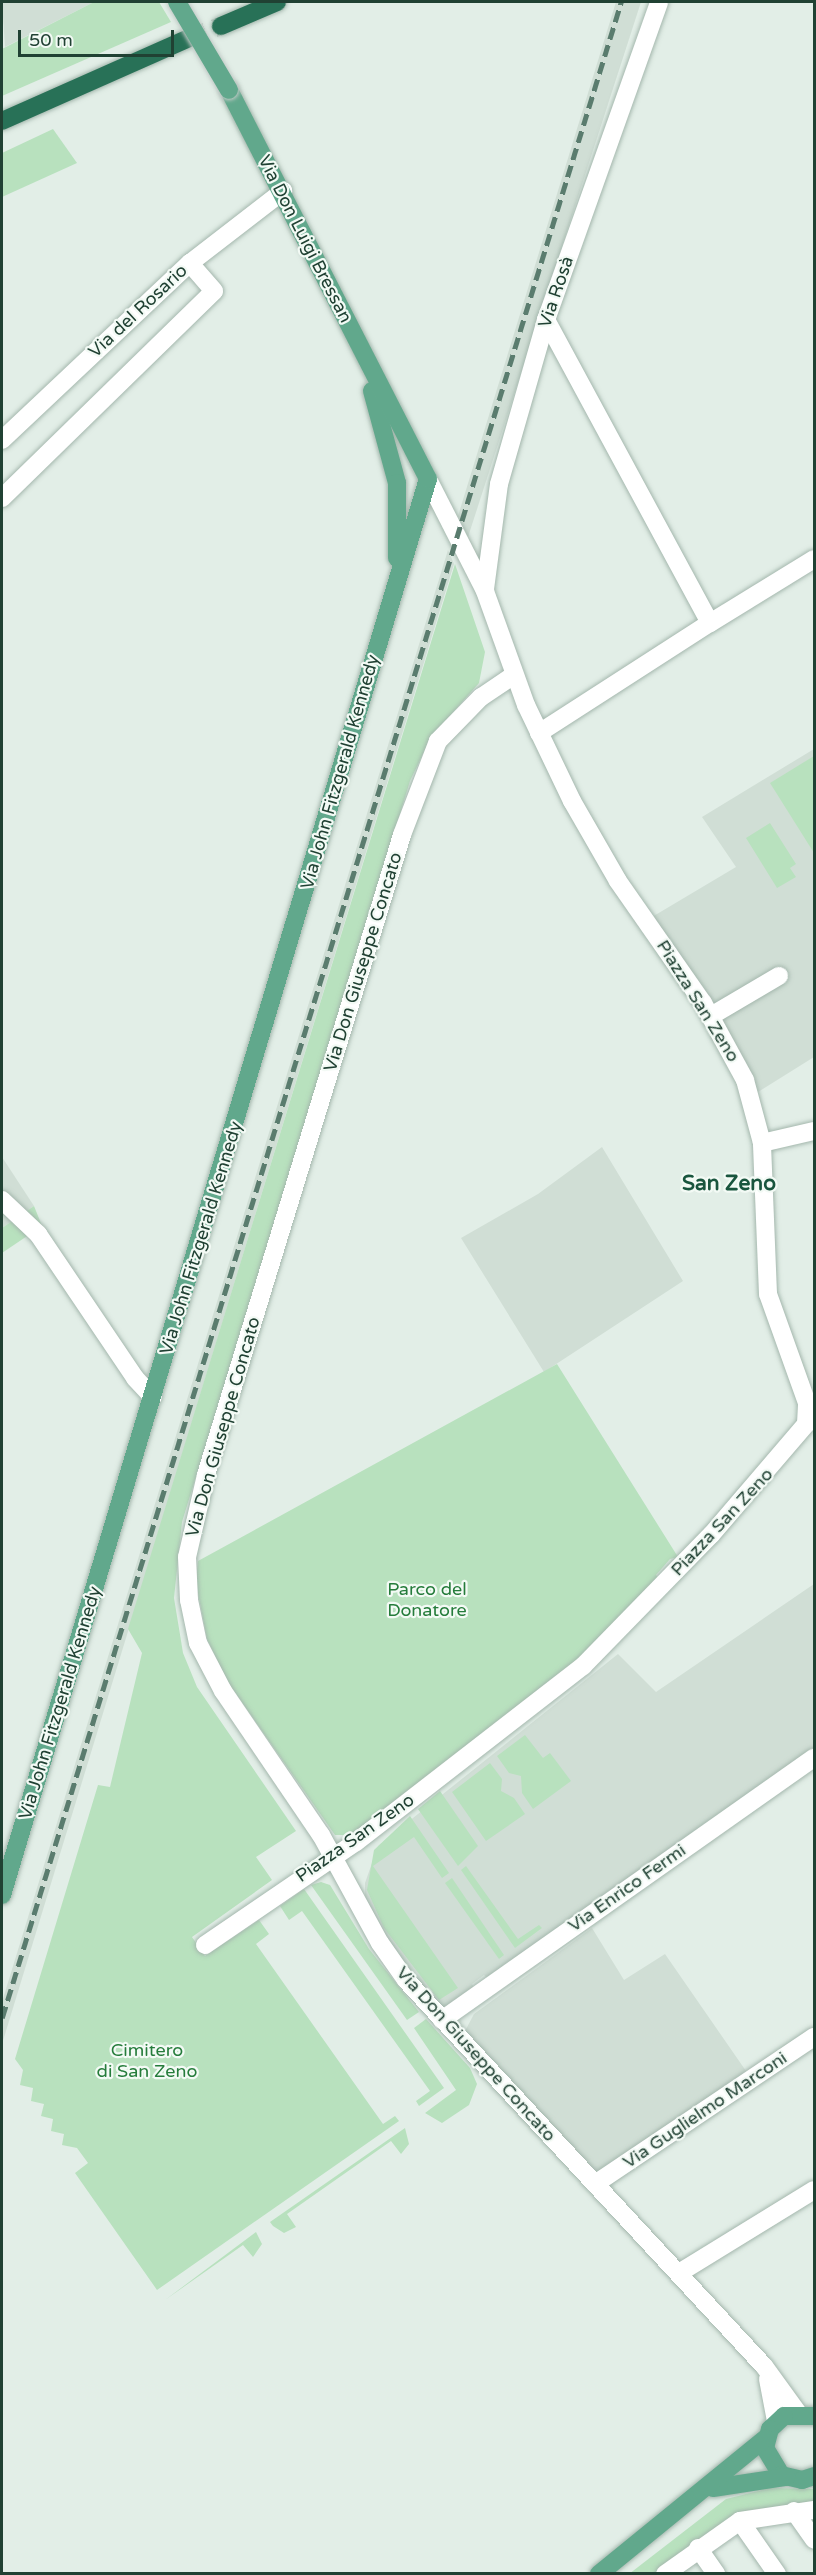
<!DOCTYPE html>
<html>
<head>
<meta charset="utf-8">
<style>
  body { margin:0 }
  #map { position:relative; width:816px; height:2575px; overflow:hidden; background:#e2eee7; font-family:"Varela Round",sans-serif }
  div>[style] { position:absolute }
  .built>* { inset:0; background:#d0ded5 }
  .green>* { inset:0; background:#b8e1be }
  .highway-tunnel>* { height:18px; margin-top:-9px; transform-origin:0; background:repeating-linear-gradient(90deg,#bbcbc3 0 18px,transparent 0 27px) }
  .roads { filter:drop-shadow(0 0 2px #a4b7ad) drop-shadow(0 0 2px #a4b7ad) }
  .minor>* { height:18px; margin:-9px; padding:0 9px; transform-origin:9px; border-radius:9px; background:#fff }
  .major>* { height:18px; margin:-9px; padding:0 9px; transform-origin:9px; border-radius:9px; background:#61a88c }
  .highway>* { height:18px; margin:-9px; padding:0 9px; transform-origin:9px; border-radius:9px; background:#287157 }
  .rail>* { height:4.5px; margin-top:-2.25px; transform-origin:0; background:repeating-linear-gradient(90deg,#5a7c6e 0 12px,transparent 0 18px) }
  .bridges { filter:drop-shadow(0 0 2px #c1cac6) drop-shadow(0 0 2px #c1cac6) }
  .major-bridge>* { height:18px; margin:-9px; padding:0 9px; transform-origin:9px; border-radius:9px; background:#61a88c }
  span { translate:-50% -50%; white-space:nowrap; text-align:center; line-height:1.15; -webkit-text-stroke:4.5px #f3faf5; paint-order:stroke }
  .street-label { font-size:18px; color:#204133 }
  .park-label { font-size:18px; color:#257c3b }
  .quarter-label { font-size:21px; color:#19553e; font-weight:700 }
  .frame { position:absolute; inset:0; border:3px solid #204133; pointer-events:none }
  .scale { position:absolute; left:18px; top:30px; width:156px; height:27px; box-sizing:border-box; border:3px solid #204133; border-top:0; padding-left:8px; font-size:18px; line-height:21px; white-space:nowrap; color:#204133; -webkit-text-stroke:4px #f3faf5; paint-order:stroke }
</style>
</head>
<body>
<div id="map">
  <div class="built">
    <div style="clip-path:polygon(2px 2px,94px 2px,5px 47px)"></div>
    <div style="clip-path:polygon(616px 2px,641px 2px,468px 537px,458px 516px)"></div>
    <div style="clip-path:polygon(448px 550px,454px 564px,2px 2044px,2px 2002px)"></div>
    <div style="clip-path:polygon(814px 749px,814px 1057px,758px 1092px,727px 1031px,652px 917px,736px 867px,702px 817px)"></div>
    <div style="clip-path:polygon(602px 1147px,683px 1281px,544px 1372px,461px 1238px,538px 1194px)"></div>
    <div style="clip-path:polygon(2px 1157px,34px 1206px,2px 1228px)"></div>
    <div style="clip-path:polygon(814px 1584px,814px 1752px,489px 1980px,484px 1975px,472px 1984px,475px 1989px,443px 2011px,398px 1957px,365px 1899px,365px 1883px,378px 1846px,618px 1654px,656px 1692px)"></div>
    <div style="clip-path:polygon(592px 1928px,624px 1980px,665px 1954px,746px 2071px,595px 2177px,465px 2031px,474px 2014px)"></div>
  </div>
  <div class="green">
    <div style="clip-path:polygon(94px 2px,159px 2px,171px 22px,2px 96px,2px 49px)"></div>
    <div style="clip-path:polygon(53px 129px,77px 163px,2px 197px,2px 153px)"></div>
    <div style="clip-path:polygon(455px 564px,485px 652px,479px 683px,431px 737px,410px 781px,182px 1522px,174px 1598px,183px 1653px,197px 1687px,296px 1831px,256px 1857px,272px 1880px,192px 1937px,205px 1956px,259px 1920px,269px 1934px,256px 1944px,383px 2124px,395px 2116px,399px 2121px,157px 2290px,75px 2173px,88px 2163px,77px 2148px,62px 2145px,64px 2134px,51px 2131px,53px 2119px,41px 2116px,44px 2104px,31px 2101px,33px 2088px,20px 2085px,23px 2070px,15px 2059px,98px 1785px,110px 1787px,142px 1653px,128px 1629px)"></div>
    <div style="clip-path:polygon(814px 756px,814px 853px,770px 783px)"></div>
    <div style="clip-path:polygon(770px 823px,796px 864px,790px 868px,796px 877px,777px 888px,746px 838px)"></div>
    <div style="clip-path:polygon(34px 1206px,42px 1226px,2px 1253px,2px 1228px)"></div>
    <div style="clip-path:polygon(557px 1364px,678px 1557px,670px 1559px,656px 1575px,659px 1579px,575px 1663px,354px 1835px,335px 1835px,227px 1681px,207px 1639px,196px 1583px,198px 1561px)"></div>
    <div style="clip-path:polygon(525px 1735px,543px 1758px,550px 1753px,571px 1781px,533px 1809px,522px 1793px,521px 1776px,509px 1773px,497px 1756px)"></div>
    <div style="clip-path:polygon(490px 1763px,502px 1779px,501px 1791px,514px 1798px,525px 1814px,486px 1841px,452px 1792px)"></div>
    <div style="clip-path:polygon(440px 1791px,478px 1846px,458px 1866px,418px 1809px)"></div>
    <div style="clip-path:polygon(410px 1816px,449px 1873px,442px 1878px,414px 1837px,373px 1866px,458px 1988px,439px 2000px,384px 1928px,367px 1890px,374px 1850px)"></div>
    <div style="clip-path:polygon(466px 1866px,518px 1939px,539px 1925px,542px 1928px,515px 1948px,461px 1870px)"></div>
    <div style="clip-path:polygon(452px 1878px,504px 1955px,499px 1959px,445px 1883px)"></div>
    <div style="clip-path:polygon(321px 1882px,330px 1885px,369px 1949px,419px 2012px,407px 2020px,311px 1885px)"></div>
    <div style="clip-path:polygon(304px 1889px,444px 2088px,419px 2106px,416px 2101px,430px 2091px,302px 1911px,289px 1920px,280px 1906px)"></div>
    <div style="clip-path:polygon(426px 2019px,470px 2068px,477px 2084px,469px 2105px,442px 2123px,425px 2113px,456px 2090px,414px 2028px)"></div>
    <div style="clip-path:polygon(405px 2128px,409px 2144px,401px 2154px,391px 2141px,287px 2214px,296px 2227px,284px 2233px,273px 2226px,270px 2222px)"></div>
    <div style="clip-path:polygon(256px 2232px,262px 2244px,253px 2257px,243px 2245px,165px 2300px)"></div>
    <div style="clip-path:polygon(770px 2488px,814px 2489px,814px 2503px,734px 2516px,654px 2573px,629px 2574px,726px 2499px)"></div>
  </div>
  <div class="highway-tunnel">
    <div style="left:189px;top:38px;width:34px;rotate:-21deg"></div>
  </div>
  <div class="roads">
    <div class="minor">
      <div style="left:2px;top:440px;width:258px;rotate:-43.3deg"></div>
      <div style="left:190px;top:263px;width:118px;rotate:-37.7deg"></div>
      <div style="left:2px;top:498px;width:296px;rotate:-44.3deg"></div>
      <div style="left:214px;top:291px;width:37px;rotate:-131deg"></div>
      <div style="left:485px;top:589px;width:106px;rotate:-82.4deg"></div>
      <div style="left:499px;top:484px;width:171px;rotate:-74deg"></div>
      <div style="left:546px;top:320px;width:337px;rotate:-70.4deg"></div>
      <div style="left:710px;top:623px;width:122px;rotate:-31.6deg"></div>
      <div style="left:514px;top:675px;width:40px;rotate:146deg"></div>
      <div style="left:481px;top:697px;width:62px;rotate:134.3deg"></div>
      <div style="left:438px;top:741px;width:101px;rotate:111deg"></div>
      <div style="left:402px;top:835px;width:669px;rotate:107.03deg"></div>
      <div style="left:206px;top:1475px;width:84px;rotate:103deg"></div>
      <div style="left:187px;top:1557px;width:43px;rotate:87.3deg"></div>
      <div style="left:189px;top:1600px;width:44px;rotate:78.2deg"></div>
      <div style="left:198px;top:1643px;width:54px;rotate:62.5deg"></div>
      <div style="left:223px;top:1691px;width:174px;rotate:55.8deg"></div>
      <div style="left:321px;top:1835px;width:123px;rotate:61.4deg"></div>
      <div style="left:380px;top:1943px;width:45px;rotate:54.9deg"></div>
      <div style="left:406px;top:1980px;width:526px;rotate:47.16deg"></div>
      <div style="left:764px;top:2366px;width:58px;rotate:54.1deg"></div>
      <div style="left:539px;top:733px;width:203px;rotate:-32.8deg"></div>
      <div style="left:710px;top:623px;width:345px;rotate:-118.4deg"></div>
      <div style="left:711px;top:1016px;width:79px;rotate:-30.5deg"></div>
      <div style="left:762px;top:1143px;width:53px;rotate:-13deg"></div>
      <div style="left:2px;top:1200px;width:50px;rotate:43.4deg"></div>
      <div style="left:38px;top:1234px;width:174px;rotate:56deg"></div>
      <div style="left:135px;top:1378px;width:26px;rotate:47deg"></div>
      <div style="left:205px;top:1945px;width:183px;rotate:-34.3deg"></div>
      <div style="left:356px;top:1842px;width:287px;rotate:-37.8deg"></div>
      <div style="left:583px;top:1666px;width:183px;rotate:-45.7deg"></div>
      <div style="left:711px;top:1535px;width:146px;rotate:-49.4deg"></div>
      <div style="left:806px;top:1424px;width:21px;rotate:-87deg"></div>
      <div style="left:807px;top:1403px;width:116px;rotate:-109.7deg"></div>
      <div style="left:768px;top:1294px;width:151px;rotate:-92.3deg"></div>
      <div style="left:762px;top:1143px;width:65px;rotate:-105.1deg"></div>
      <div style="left:745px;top:1080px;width:88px;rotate:-118.6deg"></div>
      <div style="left:703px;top:1003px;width:149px;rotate:-124.9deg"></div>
      <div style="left:618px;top:881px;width:92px;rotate:-119.9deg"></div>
      <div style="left:572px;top:801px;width:106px;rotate:-115.6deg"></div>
      <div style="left:526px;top:705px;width:121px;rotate:-109.8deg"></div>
      <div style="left:485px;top:591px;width:126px;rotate:-117deg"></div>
      <div style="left:442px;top:2020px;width:455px;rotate:-35.2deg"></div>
      <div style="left:595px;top:2184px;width:264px;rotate:-33.9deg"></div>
      <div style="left:679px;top:2273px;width:158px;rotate:-31.6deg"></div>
      <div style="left:768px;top:2379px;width:43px;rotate:79.2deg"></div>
      <div style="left:794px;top:2511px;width:35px;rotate:55deg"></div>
      <div style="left:740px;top:2521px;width:65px;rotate:55.1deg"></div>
      <div style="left:698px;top:2548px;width:32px;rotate:55deg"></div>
      <div style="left:665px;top:2574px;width:92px;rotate:-35.2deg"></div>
      <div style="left:740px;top:2521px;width:75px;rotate:-8.5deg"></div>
    </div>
    <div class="major">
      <div style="left:372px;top:391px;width:95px;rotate:74.8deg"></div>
      <div style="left:397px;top:483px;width:75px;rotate:90deg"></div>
      <div style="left:2px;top:1895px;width:1479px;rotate:-73.26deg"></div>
      <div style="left:428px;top:479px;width:437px;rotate:-117.1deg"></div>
      <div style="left:814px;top:2416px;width:30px;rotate:180deg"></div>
      <div style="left:784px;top:2416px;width:19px;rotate:137deg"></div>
      <div style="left:770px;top:2429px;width:20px;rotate:105deg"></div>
      <div style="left:765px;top:2448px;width:31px;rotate:59deg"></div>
      <div style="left:781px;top:2475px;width:22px;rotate:13deg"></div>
      <div style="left:802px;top:2480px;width:13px;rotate:-18deg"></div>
      <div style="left:713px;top:2488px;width:74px;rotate:-8.6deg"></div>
      <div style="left:599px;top:2574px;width:215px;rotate:-39.2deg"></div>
    </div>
    <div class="highway">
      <div style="left:221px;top:26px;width:61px;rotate:-23.2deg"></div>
      <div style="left:2px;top:121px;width:205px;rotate:-23.9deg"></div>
    </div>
  </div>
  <div class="rail">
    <div style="left:2px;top:2018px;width:2109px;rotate:-72.93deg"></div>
  </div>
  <div class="bridges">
    <div class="major-bridge">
      <div style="left:177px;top:2px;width:102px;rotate:59.4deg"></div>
    </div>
  </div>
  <div class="street-label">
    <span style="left:305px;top:239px;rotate:63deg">Via Don Luigi Bressan</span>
    <span style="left:556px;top:292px;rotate:-71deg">Via Rosà</span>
    <span style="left:138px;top:311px;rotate:-43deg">Via del Rosario</span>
    <span style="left:340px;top:772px;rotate:-74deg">Via John Fitzgerald Kennedy</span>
    <span style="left:363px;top:962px;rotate:-73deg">Via Don Giuseppe Concato</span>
    <span style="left:698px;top:1001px;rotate:58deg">Piazza San Zeno</span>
    <span style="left:201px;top:1238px;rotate:-73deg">Via John Fitzgerald Kennedy</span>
    <span style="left:223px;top:1427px;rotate:-74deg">Via Don Giuseppe Concato</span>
    <span style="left:722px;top:1522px;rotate:-47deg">Piazza San Zeno</span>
    <span style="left:60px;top:1703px;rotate:-73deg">Via John Fitzgerald Kennedy</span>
    <span style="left:355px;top:1838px;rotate:-35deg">Piazza San Zeno</span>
    <span style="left:627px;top:1888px;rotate:-35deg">Via Enrico Fermi</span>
    <span style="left:476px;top:2054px;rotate:48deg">Via Don Giuseppe Concato</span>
    <span style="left:705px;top:2110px;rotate:-34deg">Via Guglielmo Marconi</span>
  </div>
  <div class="park-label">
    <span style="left:427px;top:1600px">Parco del<br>Donatore</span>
    <span style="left:147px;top:2061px">Cimitero<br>di San Zeno</span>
  </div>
  <div class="quarter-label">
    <span style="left:729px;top:1184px">San Zeno</span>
  </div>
  <div class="frame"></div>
  <div class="scale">50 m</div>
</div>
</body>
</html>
